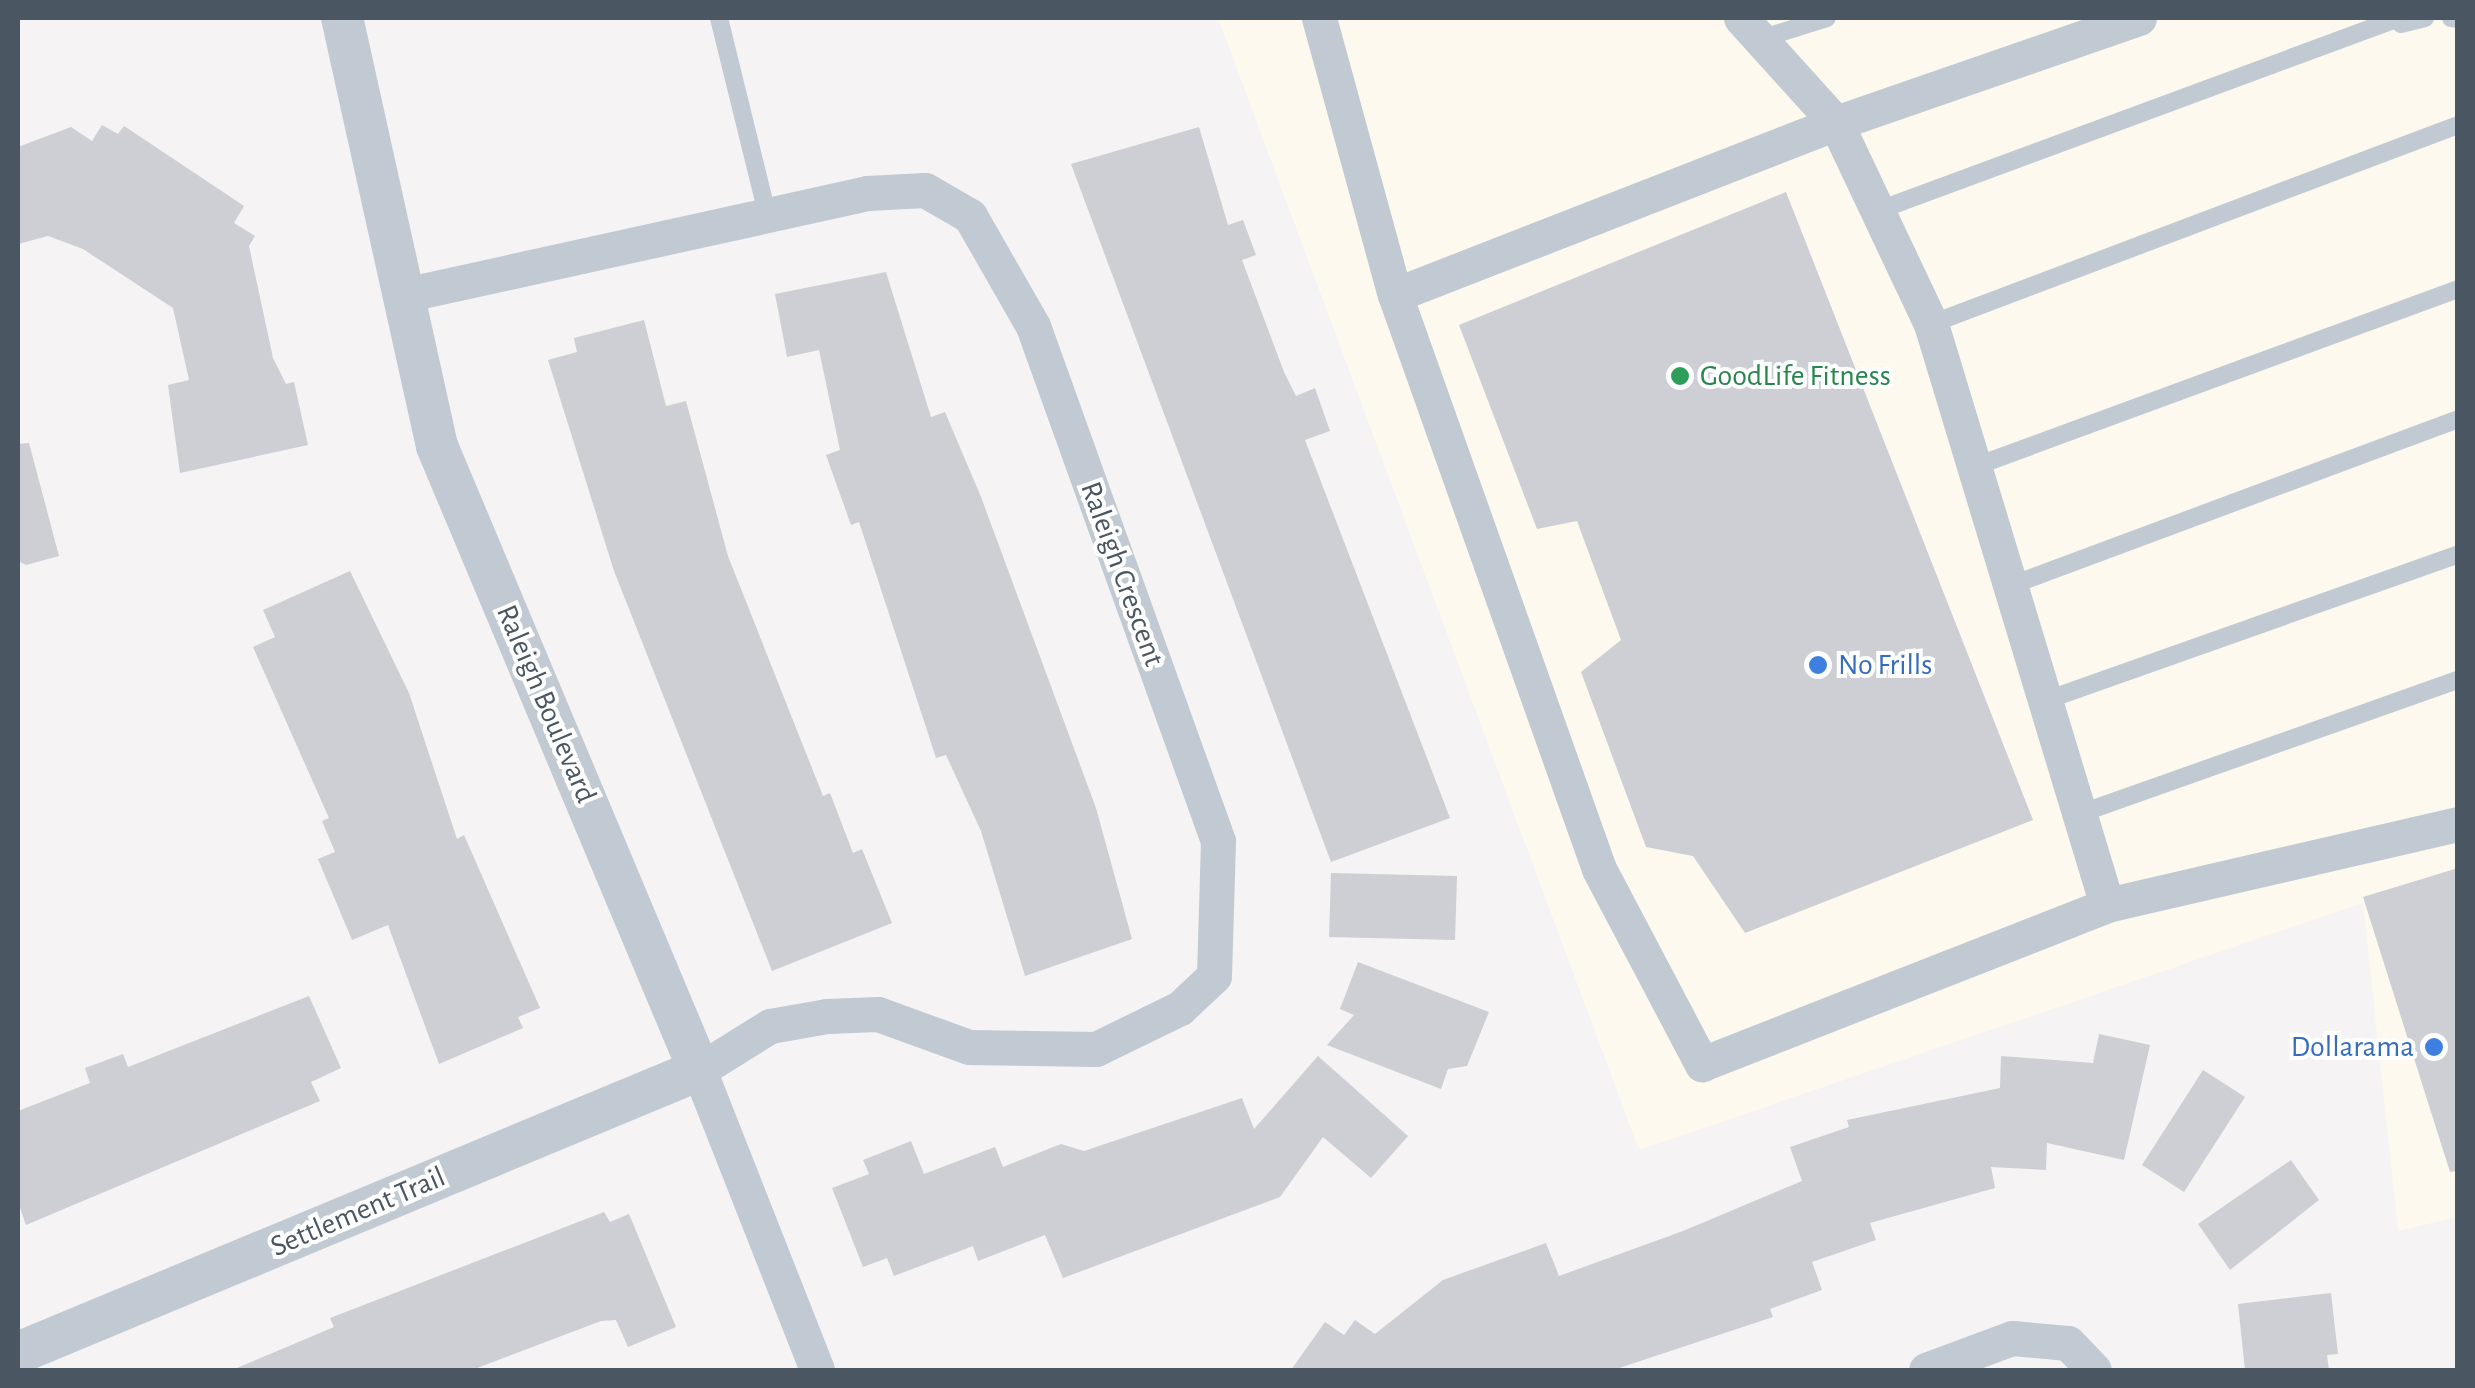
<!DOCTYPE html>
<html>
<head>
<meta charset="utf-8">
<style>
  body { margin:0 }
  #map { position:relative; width:2475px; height:1388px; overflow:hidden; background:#f5f3f3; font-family:"Alegreya Sans",sans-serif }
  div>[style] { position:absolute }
  .commercial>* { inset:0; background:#fdf9ef }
  .building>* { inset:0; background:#cdcfd5 }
  .service>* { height:18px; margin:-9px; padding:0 9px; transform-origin:9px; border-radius:9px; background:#c1cad2 }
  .minor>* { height:35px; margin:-17.5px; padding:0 17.5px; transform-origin:17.5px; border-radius:17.5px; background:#c1cad2 }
  .tertiary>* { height:42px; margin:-21px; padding:0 21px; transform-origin:21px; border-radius:21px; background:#c1cad2 }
  .dots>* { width:28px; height:28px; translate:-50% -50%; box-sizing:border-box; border:5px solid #fff; border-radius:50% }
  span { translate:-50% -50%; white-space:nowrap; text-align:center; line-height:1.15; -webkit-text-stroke:8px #fff; paint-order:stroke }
  .leisure-label { font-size:30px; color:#27864d }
  .left { translate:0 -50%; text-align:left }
  .street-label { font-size:30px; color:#4a5661 }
  .shop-label { font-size:30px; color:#366cbe }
  .right { translate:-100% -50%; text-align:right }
  .frame { position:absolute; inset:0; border:20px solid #4a5661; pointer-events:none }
</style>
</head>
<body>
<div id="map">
  <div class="commercial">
    <div style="clip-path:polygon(1218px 18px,2457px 18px,2457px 1217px,2398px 1231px,2363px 903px,1639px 1150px)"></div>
  </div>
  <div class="building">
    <div style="clip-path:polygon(102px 125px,118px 134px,124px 126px,244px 206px,234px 223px,255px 236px,249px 246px,273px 358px,286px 384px,294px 382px,308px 445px,180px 473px,168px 385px,189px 380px,173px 308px,83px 249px,48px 236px,18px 244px,18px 147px,71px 127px,92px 141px)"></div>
    <div style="clip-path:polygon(1199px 127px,1228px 225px,1243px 220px,1256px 255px,1242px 260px,1284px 372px,1296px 396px,1315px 388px,1330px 431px,1305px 440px,1450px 818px,1331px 862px,1071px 164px)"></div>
    <div style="clip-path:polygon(1786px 192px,2033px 820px,1745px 933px,1693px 856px,1646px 847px,1581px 672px,1621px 640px,1577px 521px,1537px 529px,1459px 325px)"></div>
    <div style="clip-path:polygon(886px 272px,931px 417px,945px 412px,981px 497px,1096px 808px,1132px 939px,1025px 976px,981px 831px,946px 755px,936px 758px,859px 522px,851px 525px,826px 455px,840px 450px,819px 350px,787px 357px,775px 294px)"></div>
    <div style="clip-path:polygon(644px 320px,666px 406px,686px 401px,728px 556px,823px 796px,830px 793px,853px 853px,862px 849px,892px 923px,772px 971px,614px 571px,548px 360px,577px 352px,574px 338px)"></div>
    <div style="clip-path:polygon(29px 443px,59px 556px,26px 565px,18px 561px,18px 444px)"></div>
    <div style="clip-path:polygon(350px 571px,409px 693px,457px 839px,464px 835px,540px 1008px,518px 1017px,523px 1028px,439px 1064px,388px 925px,352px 940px,318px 859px,335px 852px,322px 821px,329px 818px,253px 647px,275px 637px,263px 610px)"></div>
    <div style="clip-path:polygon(2458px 868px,2458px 1171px,2450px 1172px,2363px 897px)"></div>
    <div style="clip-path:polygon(1331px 873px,1457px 876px,1455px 940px,1329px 937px)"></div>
    <div style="clip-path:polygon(1358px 962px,1489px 1012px,1467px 1066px,1448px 1069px,1441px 1089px,1327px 1045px,1354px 1015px,1340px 1009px)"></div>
    <div style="clip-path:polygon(309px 996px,341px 1068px,311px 1082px,320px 1101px,26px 1225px,18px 1202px,18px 1111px,90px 1083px,85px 1068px,123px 1054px,128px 1067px)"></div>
    <div style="clip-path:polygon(2099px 1034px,2150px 1045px,2124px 1160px,2047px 1143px,2046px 1170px,1991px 1167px,1995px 1188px,1870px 1223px,1876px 1240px,1812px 1262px,1822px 1290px,1770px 1309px,1773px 1317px,1613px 1370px,1291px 1370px,1325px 1322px,1344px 1335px,1355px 1320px,1375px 1334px,1443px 1280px,1546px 1243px,1559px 1276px,1683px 1231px,1802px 1181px,1790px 1147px,1849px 1127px,1847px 1120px,2000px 1088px,2001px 1056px,2093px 1063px)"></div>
    <div style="clip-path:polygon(1318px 1056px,1408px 1136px,1371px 1178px,1323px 1137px,1280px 1197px,1063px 1278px,1045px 1235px,978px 1261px,973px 1246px,894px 1276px,887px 1258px,863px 1267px,832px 1188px,869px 1174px,863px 1160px,911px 1141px,924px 1174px,995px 1147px,1003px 1167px,1061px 1144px,1084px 1151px,1242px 1098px,1254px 1129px)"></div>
    <div style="clip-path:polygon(2203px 1070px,2245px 1097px,2184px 1192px,2142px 1165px)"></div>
    <div style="clip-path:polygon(2291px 1160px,2319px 1200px,2230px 1270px,2198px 1224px)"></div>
    <div style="clip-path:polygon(604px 1212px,610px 1222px,629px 1214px,676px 1327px,628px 1347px,616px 1320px,601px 1321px,472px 1370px,232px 1370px,334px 1327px,330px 1318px)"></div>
    <div style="clip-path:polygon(2331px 1293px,2338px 1354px,2327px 1355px,2329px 1370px,2245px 1370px,2238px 1304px)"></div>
  </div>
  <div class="service">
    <div style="left:719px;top:18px;width:205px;rotate:76.2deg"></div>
    <div style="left:2451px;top:18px;width:7px;rotate:8deg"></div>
    <div style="left:2401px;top:24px;width:25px;rotate:-14deg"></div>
    <div style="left:1760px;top:39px;width:70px;rotate:-17.4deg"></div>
    <div style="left:1882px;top:209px;width:551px;rotate:-20.28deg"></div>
    <div style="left:1931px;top:324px;width:563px;rotate:-20.69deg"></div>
    <div style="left:1979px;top:465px;width:510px;rotate:-20.17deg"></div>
    <div style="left:2012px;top:585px;width:476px;rotate:-20.4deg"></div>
    <div style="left:2044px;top:701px;width:439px;rotate:-19.5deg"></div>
    <div style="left:2079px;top:814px;width:402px;rotate:-19.5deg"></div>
  </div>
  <div class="minor">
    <div style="left:1319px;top:18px;width:287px;rotate:74.7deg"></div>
    <div style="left:1741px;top:18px;width:142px;rotate:47.9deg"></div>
    <div style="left:1836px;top:123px;width:473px;rotate:158.7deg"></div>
    <div style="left:1395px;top:295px;width:609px;rotate:70.43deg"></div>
    <div style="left:1599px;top:869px;width:221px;rotate:62.2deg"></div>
    <div style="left:1702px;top:1064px;width:435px;rotate:-21.4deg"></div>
    <div style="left:2139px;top:18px;width:321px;rotate:160.9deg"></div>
    <div style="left:1836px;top:123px;width:222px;rotate:64.7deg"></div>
    <div style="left:1931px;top:324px;width:607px;rotate:73.15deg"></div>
    <div style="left:2107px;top:905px;width:360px;rotate:-13deg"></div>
    <div style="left:404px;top:295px;width:474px;rotate:-12.4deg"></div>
    <div style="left:867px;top:193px;width:58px;rotate:-3deg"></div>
    <div style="left:925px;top:190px;width:52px;rotate:30deg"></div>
    <div style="left:970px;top:216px;width:127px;rotate:60.2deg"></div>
    <div style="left:1033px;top:326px;width:547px;rotate:70.24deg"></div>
    <div style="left:1218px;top:841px;width:135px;rotate:91.7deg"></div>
    <div style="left:1214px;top:976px;width:47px;rotate:136.7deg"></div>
    <div style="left:1180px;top:1008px;width:93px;rotate:154deg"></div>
    <div style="left:1096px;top:1049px;width:127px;rotate:-179.1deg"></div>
    <div style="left:969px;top:1047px;width:97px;rotate:-160.1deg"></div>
    <div style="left:878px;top:1014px;width:51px;rotate:177.8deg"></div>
    <div style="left:827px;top:1016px;width:58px;rotate:170deg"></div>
    <div style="left:770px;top:1026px;width:84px;rotate:148.2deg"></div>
    <div style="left:699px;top:1070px;width:322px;rotate:68.5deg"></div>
    <div style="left:1926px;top:1370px;width:92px;rotate:-20.4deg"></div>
    <div style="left:2012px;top:1338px;width:56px;rotate:5.1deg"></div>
    <div style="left:2068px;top:1343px;width:37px;rotate:46deg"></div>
  </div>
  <div class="tertiary">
    <div style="left:18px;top:1353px;width:737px;rotate:-22.57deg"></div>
    <div style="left:699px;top:1070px;width:677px;rotate:-112.78deg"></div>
    <div style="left:437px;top:446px;width:438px;rotate:-102.5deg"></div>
  </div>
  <div class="dots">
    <div style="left:1680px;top:376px;background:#2e9e5b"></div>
    <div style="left:1818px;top:665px;background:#3f7fe0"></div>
    <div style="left:2434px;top:1047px;background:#3f7fe0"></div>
  </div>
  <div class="leisure-label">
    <span class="left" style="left:1700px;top:376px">GoodLife Fitness</span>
  </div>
  <div class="street-label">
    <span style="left:1122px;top:574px;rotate:70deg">Raleigh Crescent</span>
    <span style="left:546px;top:704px;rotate:67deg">Raleigh Boulevard</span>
    <span style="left:358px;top:1212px;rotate:-23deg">Settlement Trail</span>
  </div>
  <div class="shop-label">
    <span class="left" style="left:1838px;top:665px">No Frills</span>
    <span class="right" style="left:2414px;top:1047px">Dollarama</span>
  </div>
  <div class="frame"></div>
</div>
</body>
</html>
